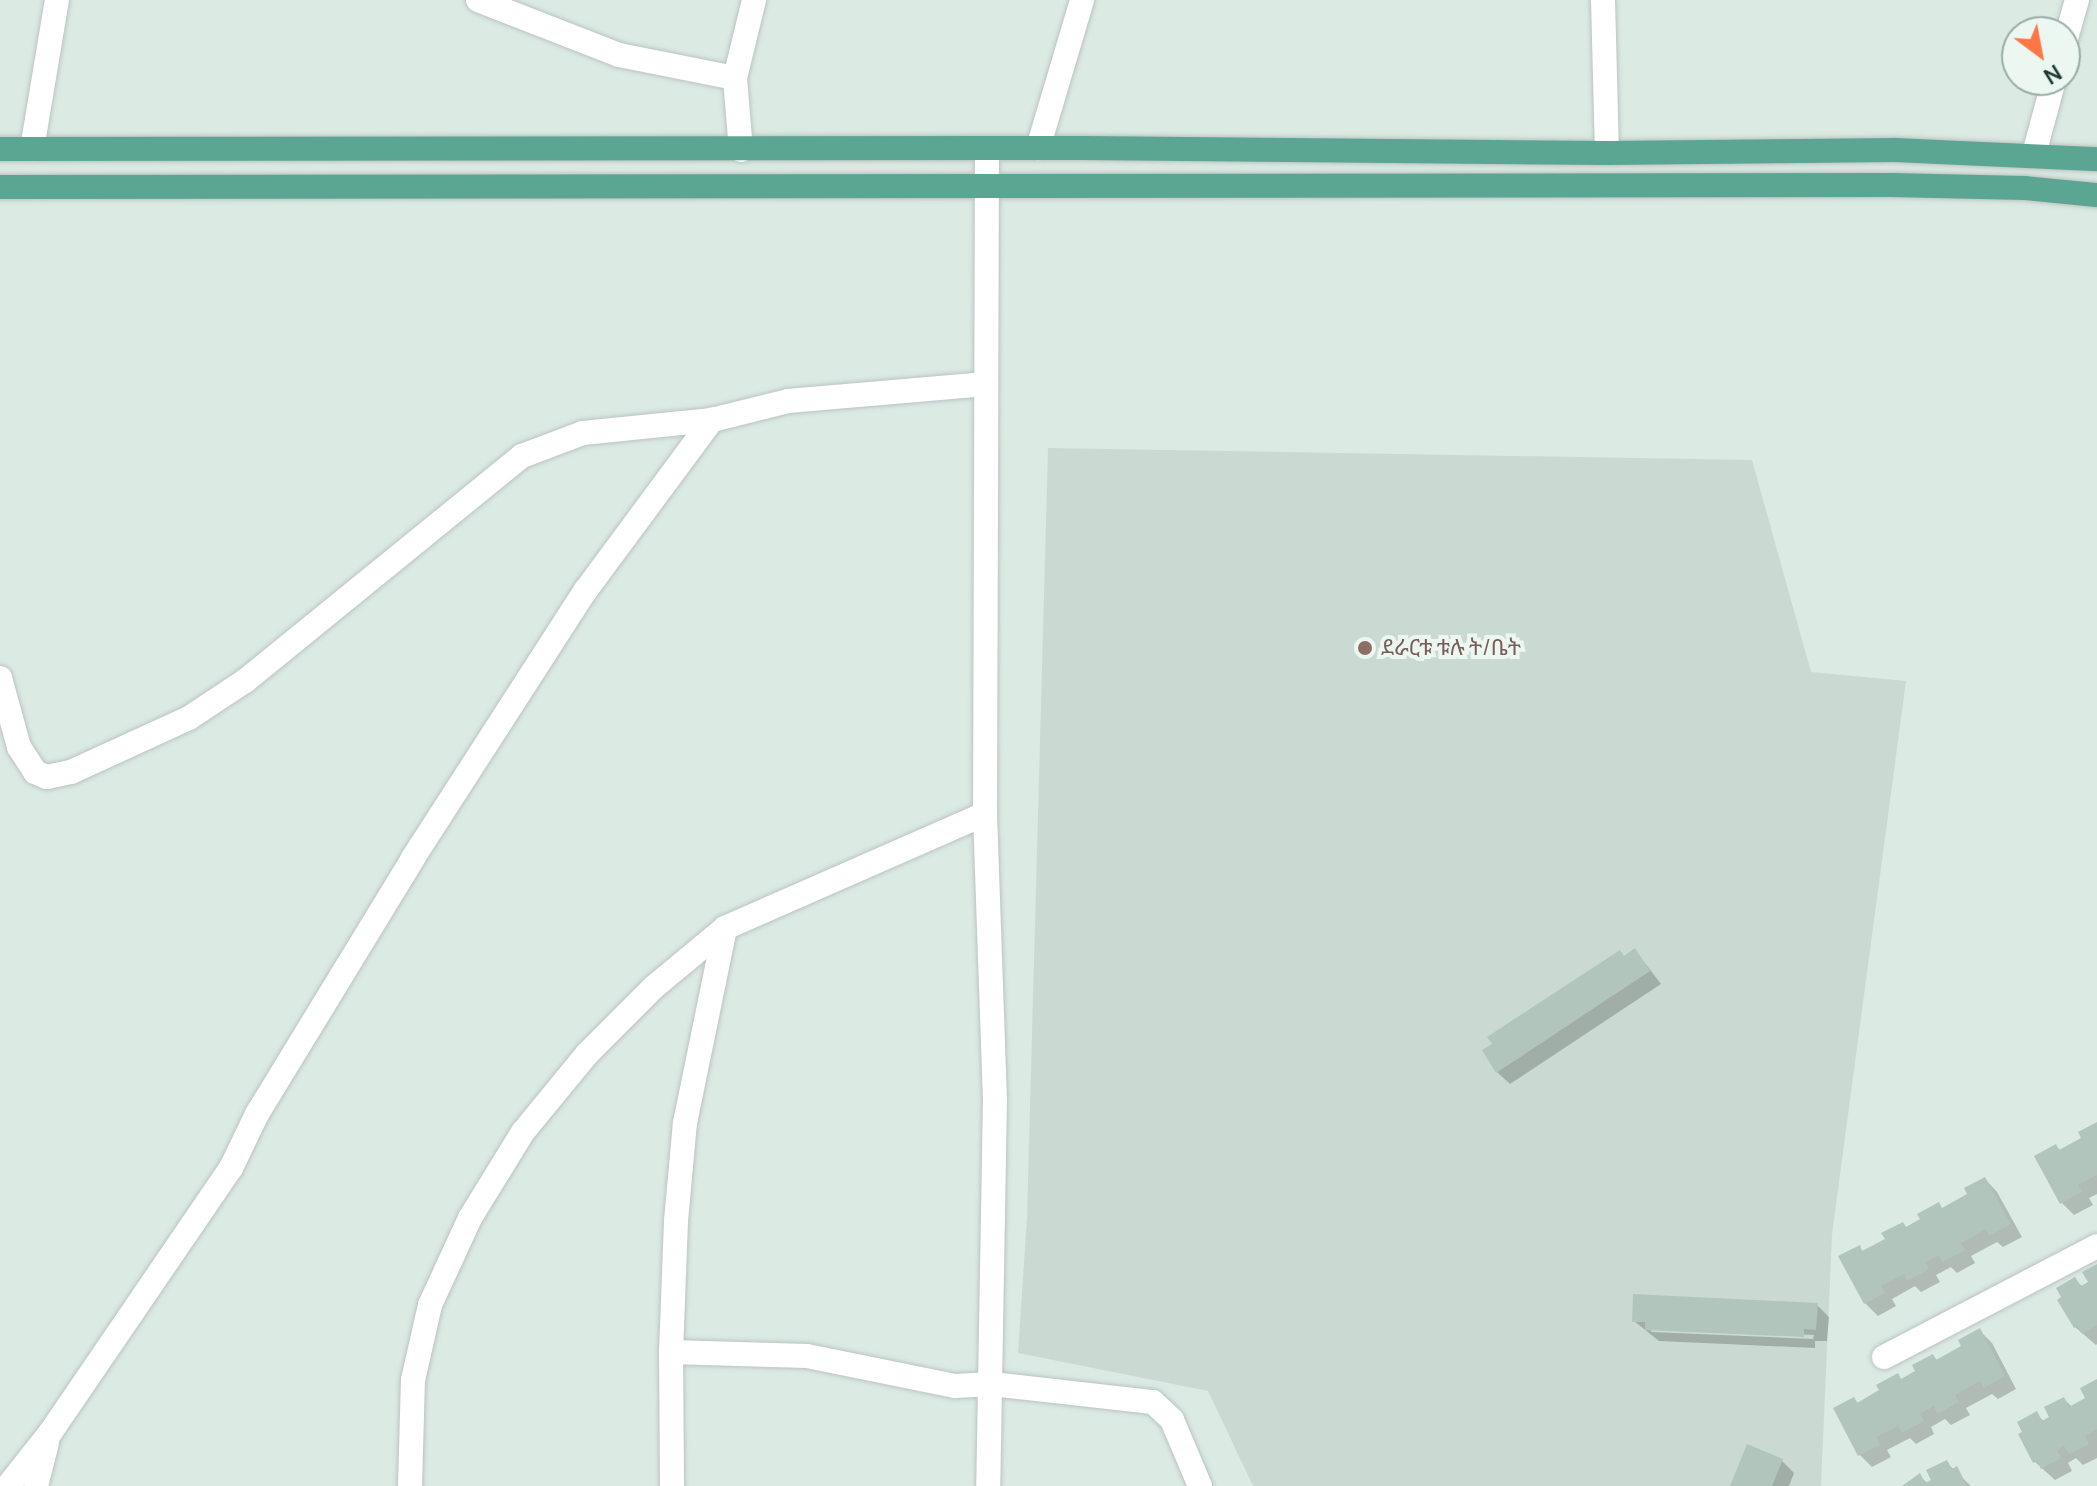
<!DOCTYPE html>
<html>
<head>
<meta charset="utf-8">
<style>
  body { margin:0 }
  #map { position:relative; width:2097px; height:1486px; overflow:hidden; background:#dceae4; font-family:Manrope,"Noto Sans Ethiopic",sans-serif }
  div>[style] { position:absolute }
  .built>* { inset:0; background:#cadad3 }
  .shadow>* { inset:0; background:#0003 }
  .building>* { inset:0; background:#b1c5bd }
  .roads { filter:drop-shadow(0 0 2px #bbc4c2) drop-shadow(0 0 2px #bbc4c2) }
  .street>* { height:24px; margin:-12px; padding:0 12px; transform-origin:12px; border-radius:12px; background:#fff }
  .primary>* { height:24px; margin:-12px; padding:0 12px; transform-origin:12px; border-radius:12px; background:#5ba593 }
  .dots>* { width:22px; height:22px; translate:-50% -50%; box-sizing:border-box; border:4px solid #ecf7f2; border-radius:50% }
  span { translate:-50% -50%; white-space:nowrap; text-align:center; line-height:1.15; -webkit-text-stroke:8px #ecf7f2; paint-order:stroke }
  .education-label { font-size:22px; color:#785e54 }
  .left { translate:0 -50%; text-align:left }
  .north { position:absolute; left:2001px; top:16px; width:80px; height:80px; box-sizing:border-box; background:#ecf7f2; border:2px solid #99aca6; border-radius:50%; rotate:148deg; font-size:22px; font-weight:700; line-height:32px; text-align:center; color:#1d3b33 }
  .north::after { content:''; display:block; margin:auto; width:28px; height:36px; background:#ff7645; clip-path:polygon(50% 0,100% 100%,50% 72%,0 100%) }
</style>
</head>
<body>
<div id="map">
  <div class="built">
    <div style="clip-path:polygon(1048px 448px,1752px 460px,1811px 672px,1906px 681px,1832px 1235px,1821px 1486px,1253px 1486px,1208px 1391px,1018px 1353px,1027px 1217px)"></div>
  </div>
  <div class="shadow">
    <div style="clip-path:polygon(1635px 950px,1661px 984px,1510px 1084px,1497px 1072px)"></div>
    <div style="clip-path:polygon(2097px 1125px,2097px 1194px,2089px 1198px,2093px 1205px,2074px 1215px,2062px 1203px,2056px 1146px,2061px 1151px,2084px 1139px)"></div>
    <div style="clip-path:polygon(1985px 1179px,1997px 1192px,2022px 1237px,2003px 1247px,1997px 1242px,1971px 1256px,1975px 1263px,1957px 1273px,1951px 1267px,1936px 1275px,1940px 1282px,1921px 1292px,1915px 1286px,1892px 1299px,1896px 1306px,1878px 1316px,1865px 1303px,1859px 1247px,1864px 1252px,1969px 1195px)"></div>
    <div style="clip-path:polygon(2097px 1266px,2097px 1344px,2096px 1345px,2075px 1327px,2074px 1279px,2083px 1287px,2091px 1282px)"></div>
    <div style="clip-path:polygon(evenodd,1817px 1305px,1829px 1317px,1827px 1341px,1815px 1341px,1815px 1348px,1659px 1341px,1634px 1321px,1817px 1305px,1648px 1328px,1814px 1335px,1813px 1339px,1652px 1332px,1648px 1328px)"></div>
    <div style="clip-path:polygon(1980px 1331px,1992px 1343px,2016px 1389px,1998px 1399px,1992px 1394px,1966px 1408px,1970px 1415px,1951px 1425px,1945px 1419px,1931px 1427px,1934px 1434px,1916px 1444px,1910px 1438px,1887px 1450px,1891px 1457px,1872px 1467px,1860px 1455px,1854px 1399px,1859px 1404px,1918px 1372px,1933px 1356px,1938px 1361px,1964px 1347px)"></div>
    <div style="clip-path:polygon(2097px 1381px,2097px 1458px,2083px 1465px,2076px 1458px,2068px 1463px,2072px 1471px,2055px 1480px,2035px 1462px,2036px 1414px,2045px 1422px,2052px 1418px,2064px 1399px,2072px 1407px,2088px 1398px)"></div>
    <div style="clip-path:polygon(1782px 1461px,1794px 1473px,1789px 1486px,1732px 1486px)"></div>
    <div style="clip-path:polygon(1946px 1462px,1971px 1486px,1904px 1486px,1920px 1476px,1928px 1484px)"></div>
  </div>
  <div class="building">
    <div style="clip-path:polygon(1635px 948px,1650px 971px,1496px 1073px,1482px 1050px,1492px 1044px,1487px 1037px,1620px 950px,1624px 956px)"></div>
    <div style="clip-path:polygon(2097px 1122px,2097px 1175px,2078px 1185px,2082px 1192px,2060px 1204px,2034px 1156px,2056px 1144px,2059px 1150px,2081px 1138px,2078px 1132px)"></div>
    <div style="clip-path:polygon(1985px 1177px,2011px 1224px,1989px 1236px,1986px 1229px,1961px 1243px,1965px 1250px,1943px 1262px,1939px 1255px,1925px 1262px,1929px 1269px,1907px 1281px,1904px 1274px,1881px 1286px,1885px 1293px,1864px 1304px,1838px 1256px,1860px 1245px,1862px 1251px,1885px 1239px,1881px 1233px,1903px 1222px,1906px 1227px,1920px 1219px,1917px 1214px,1939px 1202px,1942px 1208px,1967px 1194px,1964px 1188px)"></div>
    <div style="clip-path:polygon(2097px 1264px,2097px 1325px,2082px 1334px,2077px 1326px,2074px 1328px,2057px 1300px,2061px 1297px,2056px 1288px,2075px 1277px,2081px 1286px,2088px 1282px,2082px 1272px)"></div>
    <div style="clip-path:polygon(1633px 1294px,1818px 1303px,1816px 1330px,1804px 1329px,1804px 1337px,1645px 1330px,1645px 1322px,1632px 1322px)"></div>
    <div style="clip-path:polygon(1980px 1328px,2005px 1376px,1984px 1388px,1980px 1381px,1955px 1395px,1959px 1402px,1937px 1414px,1934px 1406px,1920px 1414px,1924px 1421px,1902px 1433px,1898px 1426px,1876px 1437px,1880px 1445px,1858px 1456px,1833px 1408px,1854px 1397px,1857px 1403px,1879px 1390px,1876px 1385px,1898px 1373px,1901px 1379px,1915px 1371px,1912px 1365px,1933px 1354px,1936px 1360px,1961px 1346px,1958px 1340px)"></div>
    <div style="clip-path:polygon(2097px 1379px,2097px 1429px,2085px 1436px,2089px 1444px,2069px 1454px,2064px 1446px,2057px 1450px,2061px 1458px,2041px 1469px,2037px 1461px,2033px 1463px,2018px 1434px,2022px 1432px,2017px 1422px,2037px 1411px,2042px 1421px,2049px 1417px,2044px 1407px,2064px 1397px,2069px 1407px,2085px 1398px,2080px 1388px)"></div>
    <div style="clip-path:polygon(1747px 1444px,1783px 1459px,1772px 1486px,1730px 1486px)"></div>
    <div style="clip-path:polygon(1947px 1460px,1952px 1469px,1957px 1466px,1967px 1486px,1902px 1486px,1920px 1473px,1925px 1483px,1931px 1480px,1926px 1470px)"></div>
  </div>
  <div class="roads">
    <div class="street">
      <div style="left:478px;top:0;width:151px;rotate:21.3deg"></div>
      <div style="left:619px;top:55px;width:118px;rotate:11.2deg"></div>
      <div style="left:1603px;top:0;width:153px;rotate:88.5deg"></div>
      <div style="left:2065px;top:42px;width:44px;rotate:-74.1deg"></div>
      <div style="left:987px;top:148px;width:666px;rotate:90.17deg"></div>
      <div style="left:985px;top:814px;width:285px;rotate:88deg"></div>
      <div style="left:995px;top:1099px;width:387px;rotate:91deg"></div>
      <div style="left:1038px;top:148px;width:154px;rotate:-73.4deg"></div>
      <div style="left:32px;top:149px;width:151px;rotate:-80.5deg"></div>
      <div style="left:741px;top:150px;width:72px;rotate:-94.8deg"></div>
      <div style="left:735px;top:78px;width:80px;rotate:-76.3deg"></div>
      <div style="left:2034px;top:154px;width:77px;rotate:-74.9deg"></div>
      <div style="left:0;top:678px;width:72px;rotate:74.6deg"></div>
      <div style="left:19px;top:747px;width:30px;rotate:57deg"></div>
      <div style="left:35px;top:772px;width:13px;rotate:23deg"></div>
      <div style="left:47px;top:777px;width:25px;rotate:-12deg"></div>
      <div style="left:71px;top:772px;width:130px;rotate:-24.6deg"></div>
      <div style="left:189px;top:718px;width:67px;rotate:-33.5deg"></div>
      <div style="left:245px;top:681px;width:357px;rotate:-39.1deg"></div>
      <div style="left:522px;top:456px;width:65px;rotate:-20.7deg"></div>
      <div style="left:583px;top:433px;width:130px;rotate:-5.8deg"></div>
      <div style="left:671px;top:1352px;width:131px;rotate:-87.8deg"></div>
      <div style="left:676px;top:1221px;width:98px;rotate:-84.8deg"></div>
      <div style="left:685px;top:1123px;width:199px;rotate:-78.4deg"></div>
      <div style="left:1884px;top:1357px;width:240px;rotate:-27.5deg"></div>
      <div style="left:8px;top:1486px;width:68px;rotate:-51.6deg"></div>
      <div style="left:50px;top:1433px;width:321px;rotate:-55.7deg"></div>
      <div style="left:231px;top:1168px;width:60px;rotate:-64.3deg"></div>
      <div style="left:257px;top:1114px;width:300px;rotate:-58.6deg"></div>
      <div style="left:413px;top:858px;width:319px;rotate:-57.2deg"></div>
      <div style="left:586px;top:590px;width:212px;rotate:-53.5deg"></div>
      <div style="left:712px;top:420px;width:78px;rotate:-14deg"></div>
      <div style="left:788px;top:401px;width:199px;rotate:-4.9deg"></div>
      <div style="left:36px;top:1486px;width:44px;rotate:-75.7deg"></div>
      <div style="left:410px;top:1486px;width:106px;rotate:-88.4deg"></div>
      <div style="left:413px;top:1380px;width:77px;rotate:-77.2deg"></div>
      <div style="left:430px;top:1305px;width:96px;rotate:-65.3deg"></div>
      <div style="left:470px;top:1218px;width:101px;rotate:-58.4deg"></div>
      <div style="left:523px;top:1132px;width:101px;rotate:-50.6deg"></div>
      <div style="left:587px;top:1054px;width:95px;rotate:-45deg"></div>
      <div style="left:654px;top:987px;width:92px;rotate:-39.7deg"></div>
      <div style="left:725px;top:928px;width:284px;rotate:-23.7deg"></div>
      <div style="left:672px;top:1486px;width:134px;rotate:-90.4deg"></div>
      <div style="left:671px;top:1352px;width:136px;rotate:1.7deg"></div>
      <div style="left:807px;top:1356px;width:151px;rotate:11.5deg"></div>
      <div style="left:955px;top:1386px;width:37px;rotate:-3deg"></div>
      <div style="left:992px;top:1384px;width:162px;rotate:6.4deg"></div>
      <div style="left:1153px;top:1402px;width:26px;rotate:43deg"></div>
      <div style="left:1172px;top:1420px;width:72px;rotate:67deg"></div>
    </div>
    <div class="primary">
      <div style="left:0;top:149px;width:1083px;rotate:-0.05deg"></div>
      <div style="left:1083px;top:148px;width:524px;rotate:0.55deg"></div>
      <div style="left:1607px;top:153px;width:289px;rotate:-0.6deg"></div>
      <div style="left:1896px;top:150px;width:201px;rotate:2.6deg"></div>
      <div style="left:0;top:187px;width:1891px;rotate:-0.06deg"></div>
      <div style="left:1891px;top:185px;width:134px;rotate:1.3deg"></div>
      <div style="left:2025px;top:188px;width:72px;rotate:5.6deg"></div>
    </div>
  </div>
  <div class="dots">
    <div style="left:1365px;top:648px;background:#8d6e63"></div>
  </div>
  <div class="education-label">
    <span class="left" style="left:1381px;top:648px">ደራርቱ ቱሉ ት/ቤት</span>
  </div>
  <div class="north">N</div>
</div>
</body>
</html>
